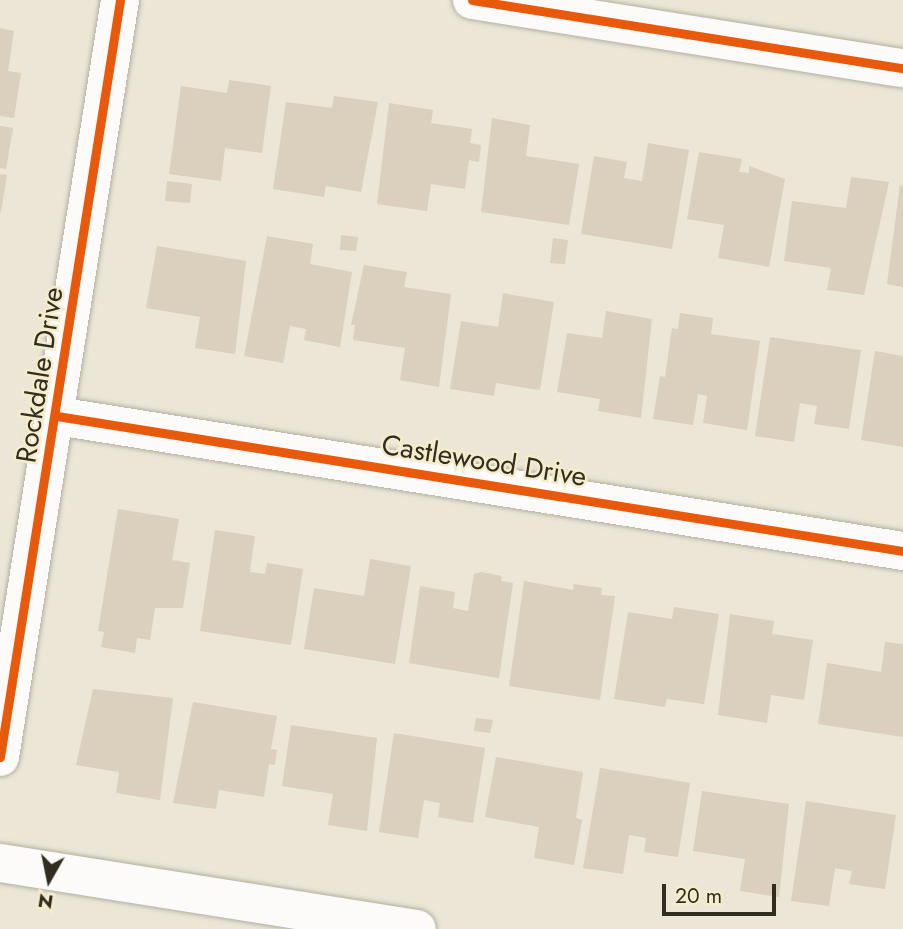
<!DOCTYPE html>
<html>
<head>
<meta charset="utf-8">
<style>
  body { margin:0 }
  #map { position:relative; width:903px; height:929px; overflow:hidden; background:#ebe6d5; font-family:Jost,sans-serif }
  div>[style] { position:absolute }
  .building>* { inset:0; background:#dbcfbe }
  .roads { filter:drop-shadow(0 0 2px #b3afa2) drop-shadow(0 0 2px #b3afa2) }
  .street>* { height:38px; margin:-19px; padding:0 19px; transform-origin:19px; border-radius:19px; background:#fcfbf9 }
  .secondary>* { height:38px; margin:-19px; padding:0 19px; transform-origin:19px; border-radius:19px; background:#fcfbf9 }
  .cycleway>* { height:9px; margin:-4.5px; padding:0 4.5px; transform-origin:4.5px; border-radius:4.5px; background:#e8590c }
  span { translate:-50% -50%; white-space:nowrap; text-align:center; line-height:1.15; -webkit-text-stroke:5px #f5eccb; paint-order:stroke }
  .street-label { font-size:28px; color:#312e21 }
  .north { position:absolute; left:14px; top:845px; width:70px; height:70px; -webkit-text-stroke:5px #f5eccb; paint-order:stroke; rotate:189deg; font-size:19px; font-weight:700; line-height:28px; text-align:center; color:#312e21 }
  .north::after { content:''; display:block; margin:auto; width:24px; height:32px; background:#312e21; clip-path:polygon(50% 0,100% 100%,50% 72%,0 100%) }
  .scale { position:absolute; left:662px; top:884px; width:114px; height:32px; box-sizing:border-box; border:4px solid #312e21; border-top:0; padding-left:9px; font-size:21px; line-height:24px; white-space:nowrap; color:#312e21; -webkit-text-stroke:5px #f5eccb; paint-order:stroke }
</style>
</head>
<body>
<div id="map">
  <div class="building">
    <div style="clip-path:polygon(0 28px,14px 31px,8px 71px,21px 73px,14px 118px,0 116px)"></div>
    <div style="clip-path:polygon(229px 80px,271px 86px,262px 153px,225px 148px,221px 181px,169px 174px,181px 86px,227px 93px)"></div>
    <div style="clip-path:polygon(334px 96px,378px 102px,361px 192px,326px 186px,324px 197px,273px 189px,286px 102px,332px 108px)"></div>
    <div style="clip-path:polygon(389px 103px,433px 110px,431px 123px,472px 129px,470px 143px,481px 145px,479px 162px,469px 160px,465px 189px,431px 184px,427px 211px,377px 204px)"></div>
    <div style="clip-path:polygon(492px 118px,530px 125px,526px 156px,579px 164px,569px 225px,481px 212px)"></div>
    <div style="clip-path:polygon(0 126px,13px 128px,6px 169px,0 168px)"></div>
    <div style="clip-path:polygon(648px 143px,689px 150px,672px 249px,581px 234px,594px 156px,627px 162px,624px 178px,642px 181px)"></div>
    <div style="clip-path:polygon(699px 152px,742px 159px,739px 172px,749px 173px,749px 166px,785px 179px,769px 267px,718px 258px,724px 225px,687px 219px)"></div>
    <div style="clip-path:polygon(0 174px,7px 175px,1px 212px,0 212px)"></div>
    <div style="clip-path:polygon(851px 177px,889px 182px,864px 295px,827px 290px,831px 268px,784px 261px,792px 201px,846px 208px)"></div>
    <div style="clip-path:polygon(167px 181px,192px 184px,190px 203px,165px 201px)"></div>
    <div style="clip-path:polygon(900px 185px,903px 186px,903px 287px,887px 284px)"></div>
    <div style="clip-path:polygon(341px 235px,358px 237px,356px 251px,340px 250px)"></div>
    <div style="clip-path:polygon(267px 236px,313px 244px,310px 264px,352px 272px,340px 347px,304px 340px,306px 329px,290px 326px,283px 363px,244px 356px)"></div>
    <div style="clip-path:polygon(553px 238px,568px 240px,565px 264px,550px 263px)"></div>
    <div style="clip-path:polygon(157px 246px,246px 261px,235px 354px,195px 348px,200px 317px,146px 308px)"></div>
    <div style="clip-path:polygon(364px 265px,407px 272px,404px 287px,451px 294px,439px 387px,400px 380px,405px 348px,353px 340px,355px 325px,351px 325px)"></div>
    <div style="clip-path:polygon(503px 293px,554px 302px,540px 390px,496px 383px,494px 396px,450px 389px,461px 321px,498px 327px)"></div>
    <div style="clip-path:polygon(606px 311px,652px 319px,641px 418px,598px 411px,600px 399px,557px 392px,567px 333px,602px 338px)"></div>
    <div style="clip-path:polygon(680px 313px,713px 318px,711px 334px,760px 341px,747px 430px,703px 423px,707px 396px,698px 394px,693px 425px,653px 419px,660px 376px,665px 377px,672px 328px,678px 329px)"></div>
    <div style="clip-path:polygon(770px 337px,861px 350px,849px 429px,814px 424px,817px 406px,800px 403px,794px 442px,755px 436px)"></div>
    <div style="clip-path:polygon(875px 351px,903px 356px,903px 447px,861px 440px)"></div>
    <div style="clip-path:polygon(118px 509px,179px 519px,172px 560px,190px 563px,183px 608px,155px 608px,150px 640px,137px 638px,135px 653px,101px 647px,104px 632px,98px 631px)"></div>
    <div style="clip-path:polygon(215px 530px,255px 536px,250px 572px,265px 574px,267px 563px,303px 569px,291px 645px,200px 631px)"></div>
    <div style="clip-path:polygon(370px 559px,411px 566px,395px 664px,304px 649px,314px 588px,364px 596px)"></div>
    <div style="clip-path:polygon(481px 572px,502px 576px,501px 581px,513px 583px,499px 678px,409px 663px,420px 586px,455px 592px,453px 608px,468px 611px,474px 574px)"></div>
    <div style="clip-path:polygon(524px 581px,573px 590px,574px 584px,602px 588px,601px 595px,615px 596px,600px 700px,509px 686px)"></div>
    <div style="clip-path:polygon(674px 607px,719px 614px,704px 704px,667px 699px,665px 707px,614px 699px,628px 612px,672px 619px)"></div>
    <div style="clip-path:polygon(730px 614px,774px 621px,772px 634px,813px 640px,804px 700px,771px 695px,767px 723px,718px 715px)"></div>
    <div style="clip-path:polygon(885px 642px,903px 644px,903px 737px,818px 724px,827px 663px,881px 672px)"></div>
    <div style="clip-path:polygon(93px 689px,173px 698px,160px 800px,116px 793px,119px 772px,76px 765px)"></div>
    <div style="clip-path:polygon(193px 702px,277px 716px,271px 749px,277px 750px,275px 765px,269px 764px,264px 797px,219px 790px,216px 809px,173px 803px)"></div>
    <div style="clip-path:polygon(476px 718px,493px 720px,490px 733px,474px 731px)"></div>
    <div style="clip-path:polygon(291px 725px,377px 738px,367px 831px,328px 825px,333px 794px,282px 786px)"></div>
    <div style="clip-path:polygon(394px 733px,485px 748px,473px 823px,438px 817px,440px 803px,424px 800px,418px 838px,379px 832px)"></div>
    <div style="clip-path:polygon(496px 757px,583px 772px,576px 818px,582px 820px,574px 865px,534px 858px,539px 827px,485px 817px)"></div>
    <div style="clip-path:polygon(600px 768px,690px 783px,678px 857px,644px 852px,646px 838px,629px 835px,623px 874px,583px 868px)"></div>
    <div style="clip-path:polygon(702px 791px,789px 804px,779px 897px,740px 891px,745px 859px,693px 851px)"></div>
    <div style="clip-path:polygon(806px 801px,896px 815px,885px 889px,849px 884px,852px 871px,835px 868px,829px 906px,791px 901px)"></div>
  </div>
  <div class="roads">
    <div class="street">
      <div style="left:57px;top:416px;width:857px;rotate:9.07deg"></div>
      <div style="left:0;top:757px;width:766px;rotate:-80.99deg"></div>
      <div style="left:0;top:863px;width:422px;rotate:9deg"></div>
    </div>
    <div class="secondary">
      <div style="left:472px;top:0;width:436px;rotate:9deg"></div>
    </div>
  </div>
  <div class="cycleway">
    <div style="left:472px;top:0;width:436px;rotate:9deg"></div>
    <div style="left:57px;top:416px;width:857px;rotate:9.07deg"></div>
    <div style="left:0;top:757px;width:766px;rotate:-80.99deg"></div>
  </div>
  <div class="street-label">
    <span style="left:40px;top:375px;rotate:-81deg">Rockdale Drive</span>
    <span style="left:484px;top:461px;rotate:9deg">Castlewood Drive</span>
  </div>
  <div class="north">N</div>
  <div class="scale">20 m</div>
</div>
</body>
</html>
